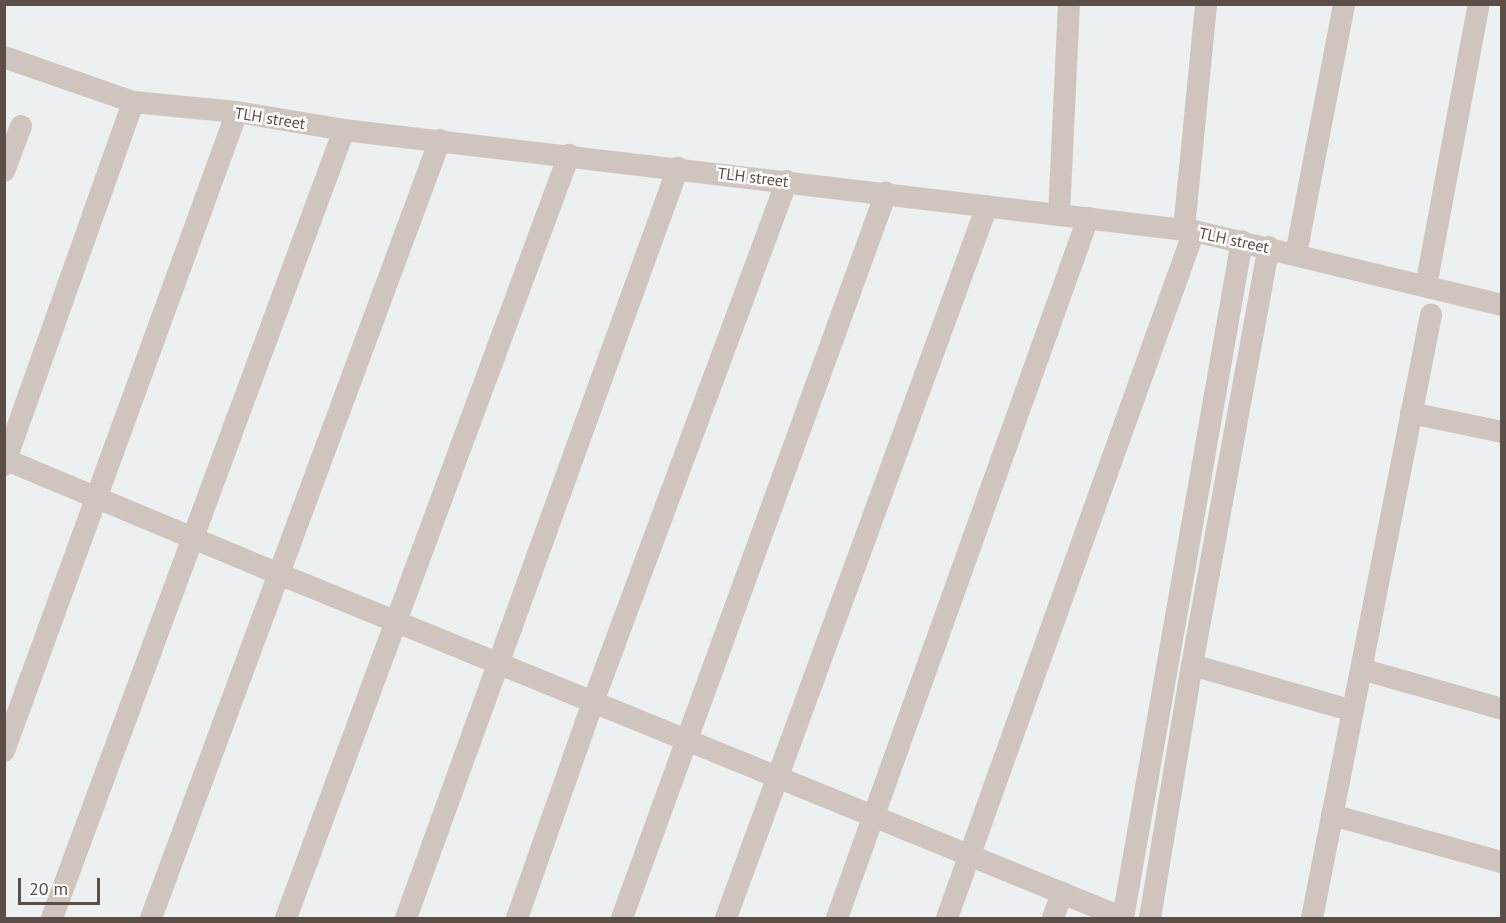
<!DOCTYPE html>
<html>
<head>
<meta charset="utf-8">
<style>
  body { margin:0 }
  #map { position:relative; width:1506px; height:923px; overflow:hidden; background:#edf0f0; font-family:"PT Sans",sans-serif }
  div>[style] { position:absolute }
  .street>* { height:22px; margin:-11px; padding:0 11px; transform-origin:11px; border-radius:11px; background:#cfc5be }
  span { translate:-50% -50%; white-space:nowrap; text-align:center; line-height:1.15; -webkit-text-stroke:5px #fff; paint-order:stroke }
  .street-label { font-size:16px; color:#5a4e46 }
  .frame { position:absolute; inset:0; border:6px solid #5a4e46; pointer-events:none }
  .scale { position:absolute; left:18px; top:878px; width:82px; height:27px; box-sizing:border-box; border:3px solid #5a4e46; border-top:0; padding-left:8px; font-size:18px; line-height:21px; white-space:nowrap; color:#5a4e46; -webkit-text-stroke:4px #fff; paint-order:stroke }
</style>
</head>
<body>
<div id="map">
  <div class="street">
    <div style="left:4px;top:57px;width:137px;rotate:19.2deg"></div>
    <div style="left:133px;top:102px;width:104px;rotate:5.5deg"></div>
    <div style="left:237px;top:112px;width:109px;rotate:9.5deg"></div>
    <div style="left:344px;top:130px;width:856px;rotate:6.78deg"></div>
    <div style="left:1194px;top:231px;width:317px;rotate:13.5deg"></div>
    <div style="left:4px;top:171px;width:48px;rotate:-69.3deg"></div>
    <div style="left:1059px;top:215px;width:211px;rotate:-87.3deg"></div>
    <div style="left:1184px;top:229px;width:226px;rotate:-84.4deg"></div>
    <div style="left:1296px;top:254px;width:255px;rotate:-79.1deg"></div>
    <div style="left:1426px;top:286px;width:287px;rotate:-79.4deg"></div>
    <div style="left:1411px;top:413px;width:93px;rotate:11.8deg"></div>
    <div style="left:4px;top:459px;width:298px;rotate:22.7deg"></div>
    <div style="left:279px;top:574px;width:911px;rotate:22.17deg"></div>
    <div style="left:4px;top:465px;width:385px;rotate:-70.4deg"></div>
    <div style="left:1192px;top:665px;width:167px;rotate:15.9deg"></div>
    <div style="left:1361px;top:669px;width:147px;rotate:15.8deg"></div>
    <div style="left:4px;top:751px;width:680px;rotate:-69.97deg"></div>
    <div style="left:1332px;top:815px;width:176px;rotate:15.5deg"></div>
    <div style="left:52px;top:918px;width:840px;rotate:-69.67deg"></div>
    <div style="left:151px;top:918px;width:830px;rotate:-69.62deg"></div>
    <div style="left:286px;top:918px;width:814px;rotate:-69.65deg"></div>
    <div style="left:406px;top:918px;width:798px;rotate:-70.07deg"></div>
    <div style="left:517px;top:918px;width:229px;rotate:-70.6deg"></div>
    <div style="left:593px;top:702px;width:556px;rotate:-69.58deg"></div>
    <div style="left:622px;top:918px;width:772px;rotate:-69.99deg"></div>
    <div style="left:726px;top:918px;width:758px;rotate:-69.87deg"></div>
    <div style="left:837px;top:918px;width:744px;rotate:-70.27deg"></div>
    <div style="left:947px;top:918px;width:730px;rotate:-70.22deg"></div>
    <div style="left:1053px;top:918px;width:27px;rotate:-70deg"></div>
    <div style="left:1123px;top:918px;width:687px;rotate:-80.03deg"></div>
    <div style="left:1150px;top:918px;width:256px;rotate:-80.6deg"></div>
    <div style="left:1192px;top:665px;width:425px;rotate:-79.6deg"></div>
    <div style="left:1312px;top:918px;width:615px;rotate:-78.84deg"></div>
  </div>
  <div class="street-label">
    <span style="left:270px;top:118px;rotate:9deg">TLH street</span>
    <span style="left:753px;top:177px;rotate:7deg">TLH street</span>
    <span style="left:1234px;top:240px;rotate:12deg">TLH street</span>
  </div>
  <div class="frame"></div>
  <div class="scale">20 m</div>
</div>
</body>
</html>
